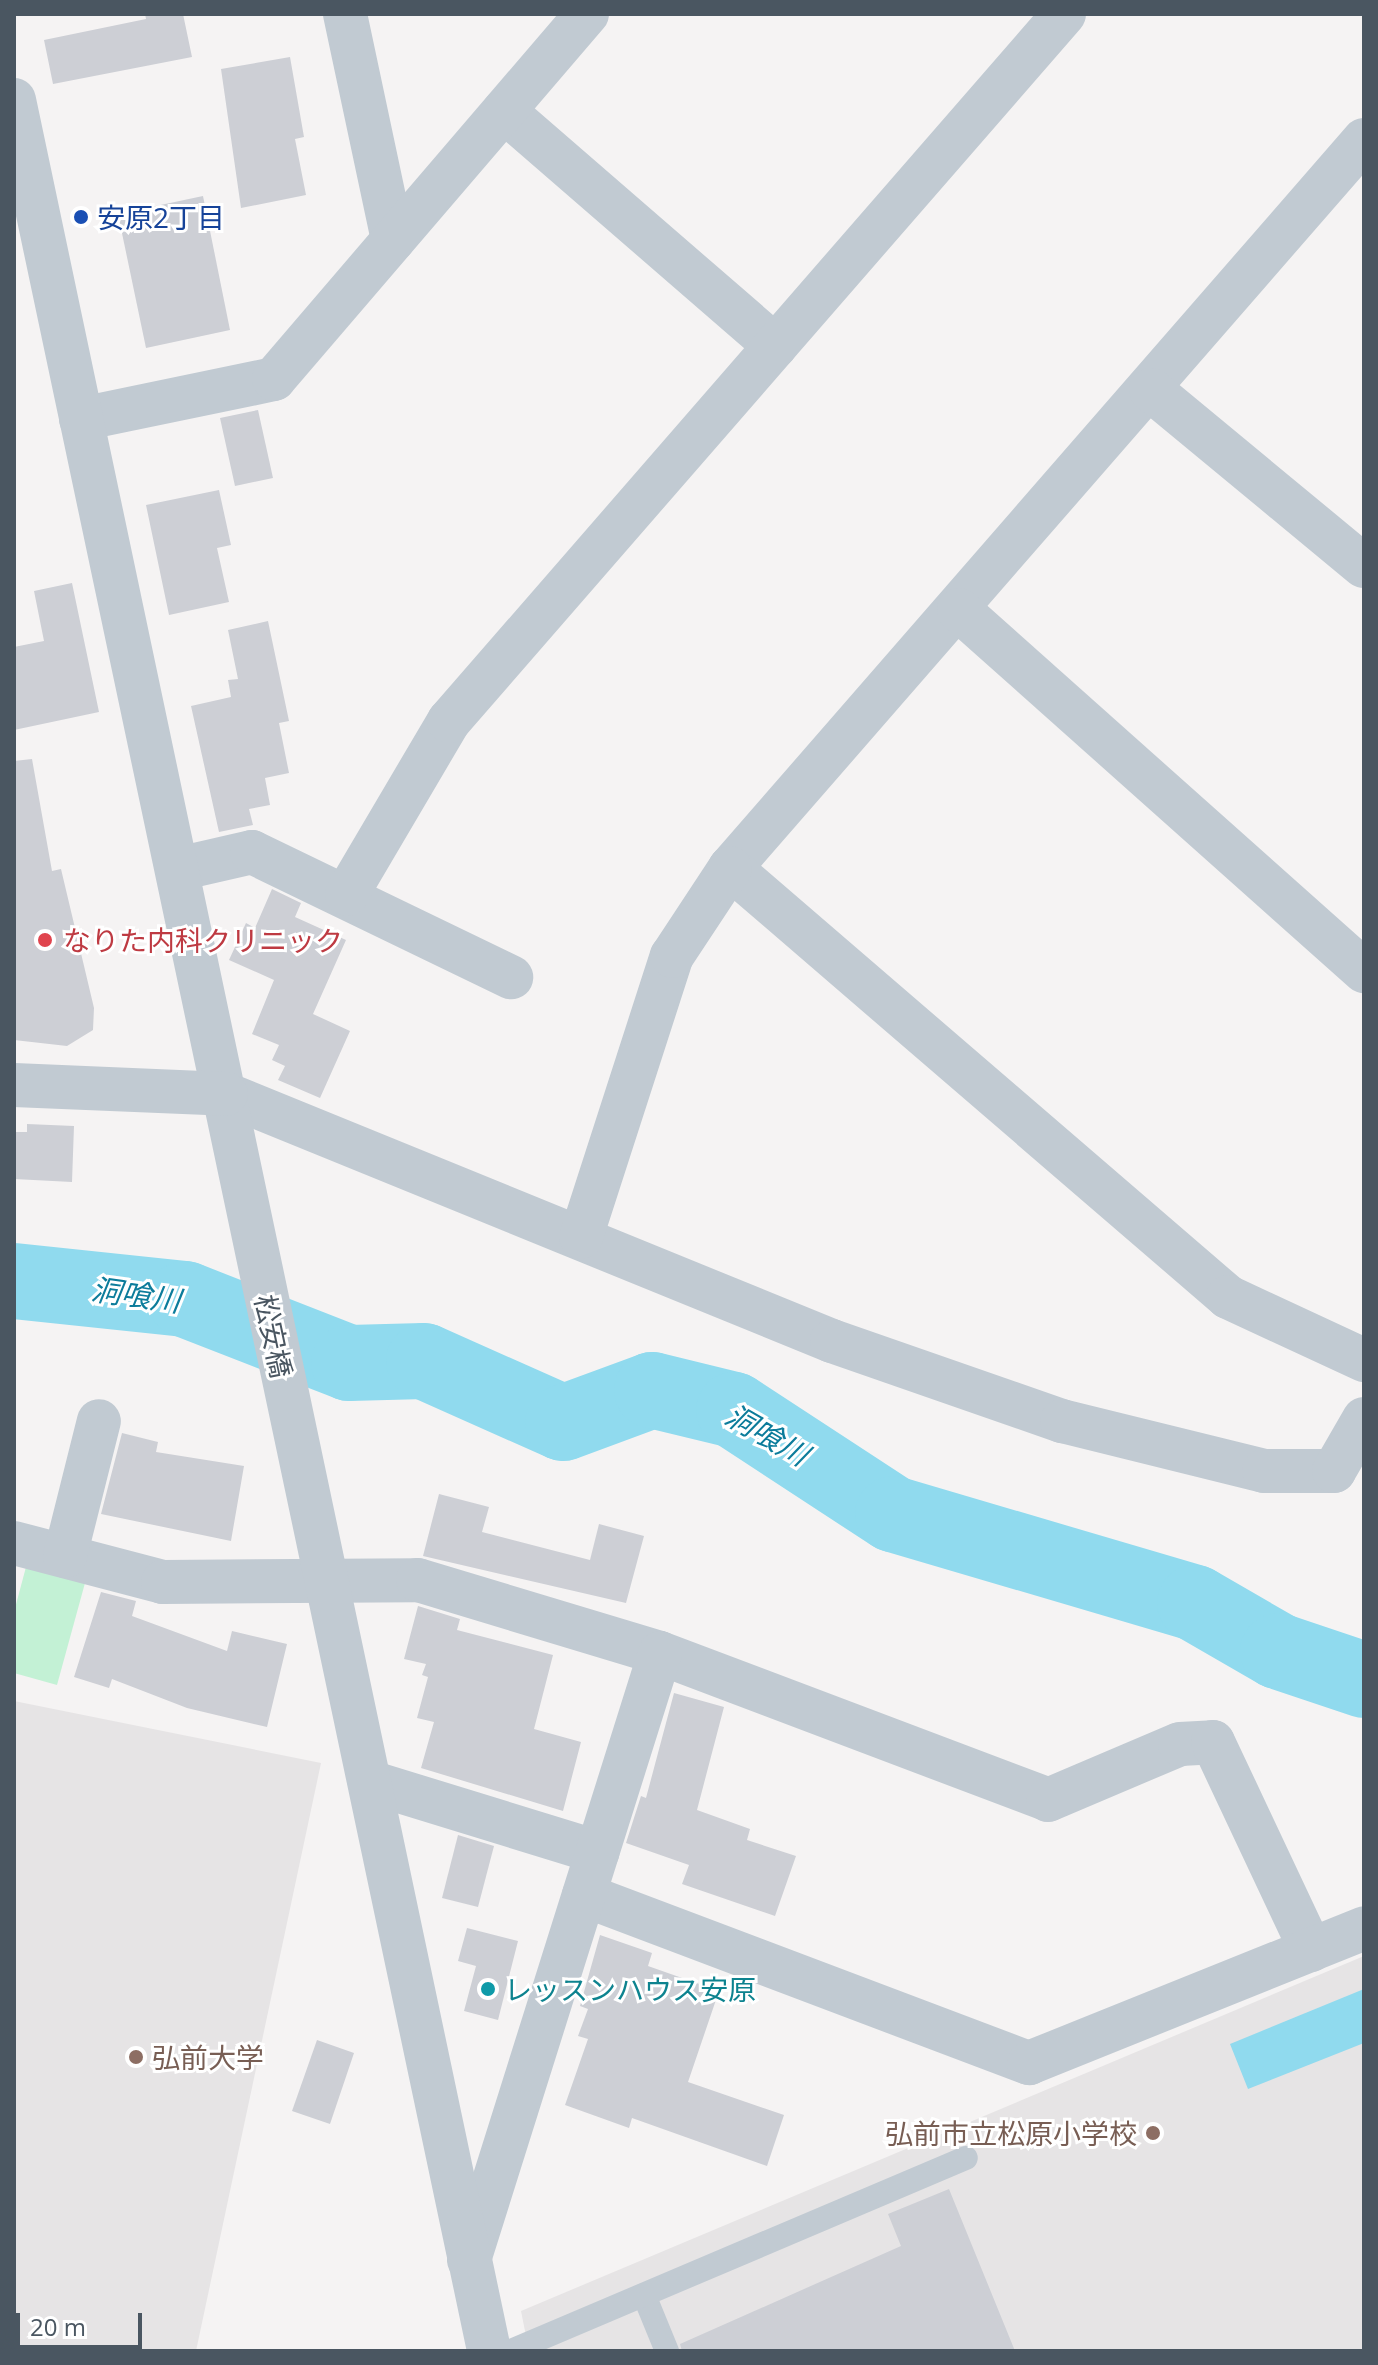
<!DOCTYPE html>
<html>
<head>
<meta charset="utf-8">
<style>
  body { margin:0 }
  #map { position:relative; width:1378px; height:2365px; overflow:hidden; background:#f5f3f3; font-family:"Open Sans","Noto Sans JP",sans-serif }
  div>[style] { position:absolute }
  .education>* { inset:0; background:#e6e4e5 }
  .green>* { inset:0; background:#c3f1d5 }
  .water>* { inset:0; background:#90daee }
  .river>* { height:76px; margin:-38px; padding:0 38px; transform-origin:38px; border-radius:38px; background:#90daee }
  .building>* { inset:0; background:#cdcfd5 }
  .service>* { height:24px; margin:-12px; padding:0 12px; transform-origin:12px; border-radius:12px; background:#c1cad2 }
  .minor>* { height:44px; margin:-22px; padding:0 22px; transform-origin:22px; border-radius:22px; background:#c1cad2 }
  .tertiary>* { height:44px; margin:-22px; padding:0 22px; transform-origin:22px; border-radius:22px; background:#c1cad2 }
  .dots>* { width:22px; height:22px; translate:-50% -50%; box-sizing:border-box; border:4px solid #fff; border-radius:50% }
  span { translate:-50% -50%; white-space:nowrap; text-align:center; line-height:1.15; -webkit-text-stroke:6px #fff; paint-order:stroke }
  .transit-label { font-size:28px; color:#164399 }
  .left { translate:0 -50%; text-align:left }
  .health-label { font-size:28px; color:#be3a42 }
  .street-label { font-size:28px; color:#4a5661 }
  .culture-label { font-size:28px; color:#0d838f }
  .education-label { font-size:28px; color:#785e54 }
  .right { translate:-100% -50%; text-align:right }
  .water-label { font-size:30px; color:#0c7c9b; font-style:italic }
  .frame { position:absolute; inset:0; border:16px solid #4a5661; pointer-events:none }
  .scale { position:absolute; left:16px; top:2313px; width:126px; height:36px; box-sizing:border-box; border:4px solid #4a5661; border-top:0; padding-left:10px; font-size:24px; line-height:28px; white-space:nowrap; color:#4a5661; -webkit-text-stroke:6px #fff; paint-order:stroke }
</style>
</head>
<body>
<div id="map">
  <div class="education">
    <div style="clip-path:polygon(14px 1701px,321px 1763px,196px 2351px,14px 2351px)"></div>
    <div style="clip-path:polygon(1364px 1956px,1364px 2351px,529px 2351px,521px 2311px)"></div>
  </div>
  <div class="green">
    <div style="clip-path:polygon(26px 1567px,85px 1583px,57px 1685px,14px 1673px,14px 1612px)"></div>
  </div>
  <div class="water">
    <div style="clip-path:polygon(1364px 1989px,1364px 2043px,1248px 2089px,1230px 2044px)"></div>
  </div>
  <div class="river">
    <div style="left:14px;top:1281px;width:172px;rotate:6deg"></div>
    <div style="left:185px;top:1299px;width:176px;rotate:21.3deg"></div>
    <div style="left:349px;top:1363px;width:75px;rotate:-1.5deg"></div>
    <div style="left:424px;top:1361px;width:152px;rotate:24deg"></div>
    <div style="left:563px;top:1423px;width:95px;rotate:-20.3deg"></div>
    <div style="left:652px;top:1390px;width:84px;rotate:13.7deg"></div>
    <div style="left:734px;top:1410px;width:190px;rotate:33.2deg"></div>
    <div style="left:893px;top:1514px;width:315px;rotate:16.4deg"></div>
    <div style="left:1195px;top:1603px;width:96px;rotate:30deg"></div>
    <div style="left:1278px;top:1651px;width:91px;rotate:18.6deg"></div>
  </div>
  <div class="building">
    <div style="clip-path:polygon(145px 14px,183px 14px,192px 57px,53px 84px,44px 40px,146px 19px)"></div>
    <div style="clip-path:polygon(290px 57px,304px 137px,295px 139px,306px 195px,241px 208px,221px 69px)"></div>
    <div style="clip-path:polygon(203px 196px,230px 330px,146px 348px,118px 214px)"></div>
    <div style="clip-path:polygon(258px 410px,273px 478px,235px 486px,220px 418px)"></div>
    <div style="clip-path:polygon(219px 490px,231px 545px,217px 548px,229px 602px,169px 615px,146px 505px)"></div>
    <div style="clip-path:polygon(72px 583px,99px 712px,14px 730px,14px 647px,44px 641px,34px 591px)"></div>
    <div style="clip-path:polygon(268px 621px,289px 721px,279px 723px,289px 773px,265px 778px,270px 805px,249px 809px,253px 825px,219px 832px,191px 706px,231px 697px,228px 680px,238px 679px,228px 630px)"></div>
    <div style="clip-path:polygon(32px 759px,52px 871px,61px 869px,94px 1008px,93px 1030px,67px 1046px,14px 1040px,14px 761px)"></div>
    <div style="clip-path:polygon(272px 889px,301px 903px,295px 917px,346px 940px,313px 1014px,350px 1031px,320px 1098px,278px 1080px,285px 1066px,272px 1060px,279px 1045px,252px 1034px,274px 980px,229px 960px,246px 923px,255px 928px)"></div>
    <div style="clip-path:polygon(27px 1124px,74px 1126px,72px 1182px,14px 1179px,14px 1132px,27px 1132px)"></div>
    <div style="clip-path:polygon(122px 1433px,158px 1442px,156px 1452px,244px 1466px,231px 1541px,101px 1514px)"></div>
    <div style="clip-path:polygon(439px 1494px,489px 1507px,482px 1532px,590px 1560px,599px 1524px,644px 1536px,626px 1603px,423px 1556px)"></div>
    <div style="clip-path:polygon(101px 1592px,136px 1601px,132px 1616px,227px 1651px,232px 1631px,287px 1644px,267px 1727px,187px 1708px,112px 1679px,109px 1688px,74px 1677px)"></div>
    <div style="clip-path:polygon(418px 1606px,460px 1619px,457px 1630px,553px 1655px,534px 1729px,581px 1742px,563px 1811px,421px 1768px,434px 1722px,417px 1718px,428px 1677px,422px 1675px,426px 1664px,404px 1659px)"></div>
    <div style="clip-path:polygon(674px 1693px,724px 1707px,697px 1810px,750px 1829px,747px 1840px,796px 1856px,775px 1916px,682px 1884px,689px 1865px,626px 1843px,641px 1796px,646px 1798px)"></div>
    <div style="clip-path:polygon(458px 1835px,494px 1846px,478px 1907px,442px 1898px)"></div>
    <div style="clip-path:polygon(467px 1928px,518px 1941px,498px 2020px,464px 2011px,476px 1966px,458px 1961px)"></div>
    <div style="clip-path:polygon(600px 1935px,652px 1953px,648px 1966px,719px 1991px,688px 2082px,784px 2115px,767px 2166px,632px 2118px,629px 2128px,565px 2105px,588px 2039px,578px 2036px,588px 2009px,580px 2006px)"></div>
    <div style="clip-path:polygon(317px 2040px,354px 2053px,330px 2124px,292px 2111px)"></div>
    <div style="clip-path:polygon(949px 2189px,1015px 2351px,682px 2351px,680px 2344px,901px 2246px,888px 2214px)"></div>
  </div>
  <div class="service">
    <div style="left:644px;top:2295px;width:61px;rotate:67.7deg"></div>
    <div style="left:511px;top:2351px;width:494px;rotate:-23deg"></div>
  </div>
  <div class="minor">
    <div style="left:345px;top:14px;width:231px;rotate:78deg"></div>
    <div style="left:504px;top:111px;width:359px;rotate:40.9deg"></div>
    <div style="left:1364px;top:140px;width:965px;rotate:131.05deg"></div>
    <div style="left:730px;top:868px;width:657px;rotate:40.74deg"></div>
    <div style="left:1228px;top:1297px;width:150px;rotate:24.9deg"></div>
    <div style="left:1151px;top:390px;width:276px;rotate:39.6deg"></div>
    <div style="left:81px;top:419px;width:197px;rotate:-11.7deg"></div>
    <div style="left:274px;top:379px;width:481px;rotate:-49.4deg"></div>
    <div style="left:959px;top:610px;width:543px;rotate:41.71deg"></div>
    <div style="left:178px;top:869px;width:76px;rotate:-12.9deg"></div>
    <div style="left:252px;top:852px;width:288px;rotate:25.8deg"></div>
    <div style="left:347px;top:894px;width:201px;rotate:-59.5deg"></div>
    <div style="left:449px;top:721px;width:937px;rotate:-48.98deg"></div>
    <div style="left:226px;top:1094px;width:654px;rotate:22.18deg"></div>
    <div style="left:832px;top:1341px;width:244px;rotate:19.2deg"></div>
    <div style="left:1062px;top:1421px;width:208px;rotate:13.9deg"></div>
    <div style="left:1264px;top:1471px;width:70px"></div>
    <div style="left:1334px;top:1471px;width:60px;rotate:-60deg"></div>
    <div style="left:581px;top:1237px;width:295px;rotate:-72.1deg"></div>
    <div style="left:672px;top:956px;width:105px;rotate:-56.6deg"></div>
    <div style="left:14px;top:1543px;width:154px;rotate:14.7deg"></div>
    <div style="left:163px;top:1582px;width:255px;rotate:-0.4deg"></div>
    <div style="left:418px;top:1580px;width:253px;rotate:16.8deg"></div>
    <div style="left:660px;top:1653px;width:415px;rotate:20.7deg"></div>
    <div style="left:1048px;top:1800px;width:143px;rotate:-23deg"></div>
    <div style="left:1180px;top:1744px;width:33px;rotate:-3deg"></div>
    <div style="left:1213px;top:1742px;width:230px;rotate:64.8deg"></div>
    <div style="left:65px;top:1556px;width:139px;rotate:-75.9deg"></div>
    <div style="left:370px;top:1782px;width:238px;rotate:17.1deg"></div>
    <div style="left:584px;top:1895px;width:476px;rotate:20.7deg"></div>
    <div style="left:1029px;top:2063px;width:361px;rotate:-21.9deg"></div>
    <div style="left:469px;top:2260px;width:636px;rotate:-72.53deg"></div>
  </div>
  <div class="tertiary">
    <div style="left:14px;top:100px;width:2301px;rotate:78.08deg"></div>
    <div style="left:14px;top:1085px;width:212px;rotate:2.4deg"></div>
  </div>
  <div class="dots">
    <div style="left:81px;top:217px;background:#1a4fb4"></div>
    <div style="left:45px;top:940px;background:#e0444e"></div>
    <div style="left:488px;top:1989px;background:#0f9aa8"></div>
    <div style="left:136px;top:2057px;background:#8d6e63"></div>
    <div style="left:1153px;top:2133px;background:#8d6e63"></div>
  </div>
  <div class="transit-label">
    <span class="left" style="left:97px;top:217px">安原2丁目</span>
  </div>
  <div class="health-label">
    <span class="left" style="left:63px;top:940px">なりた内科クリニック</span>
  </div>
  <div class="street-label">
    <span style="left:274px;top:1336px;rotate:78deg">松安橋</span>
  </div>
  <div class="culture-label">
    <span class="left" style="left:504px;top:1989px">レッスンハウス安原</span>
  </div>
  <div class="education-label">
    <span class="left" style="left:152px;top:2057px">弘前大学</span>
    <span class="right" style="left:1137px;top:2133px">弘前市立松原小学校</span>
  </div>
  <div class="water-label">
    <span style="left:136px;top:1295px;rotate:8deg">洞喰川</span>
    <span style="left:767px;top:1435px;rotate:30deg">洞喰川</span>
  </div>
  <div class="frame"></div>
  <div class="scale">20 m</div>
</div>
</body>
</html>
